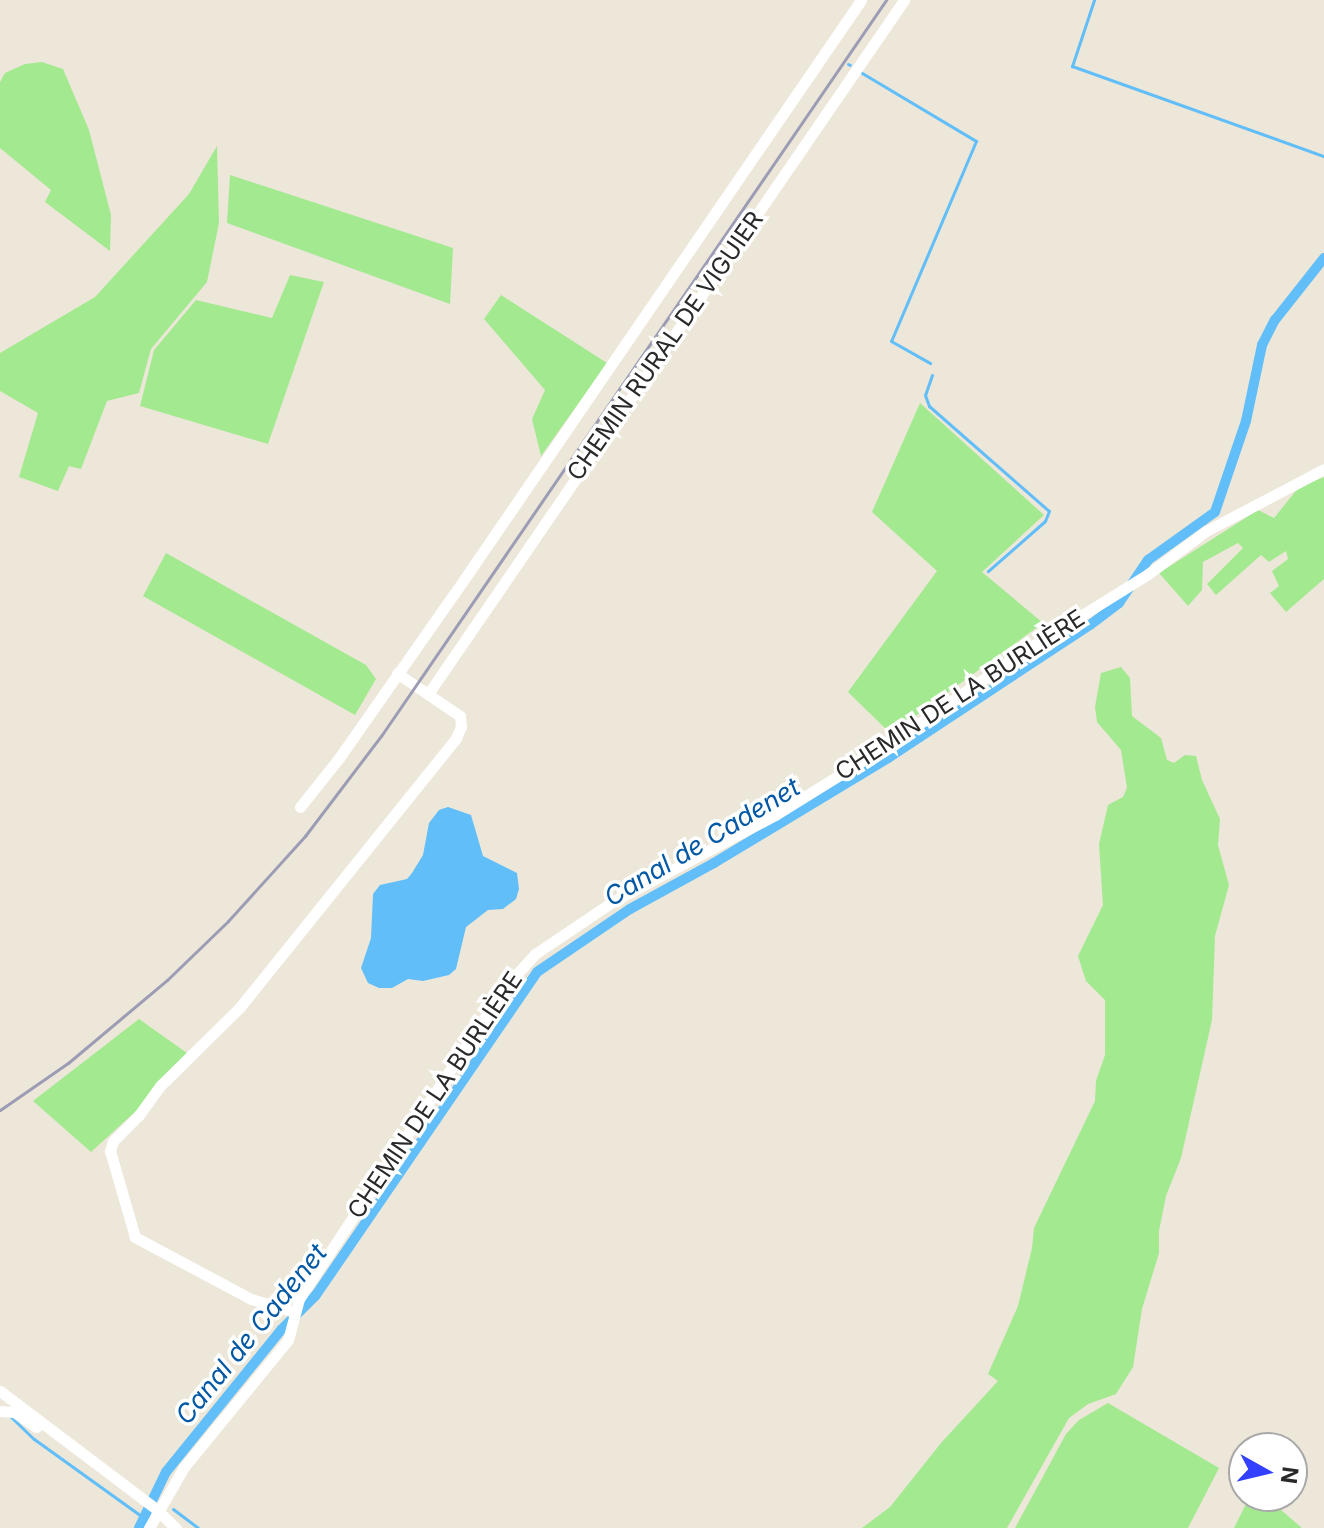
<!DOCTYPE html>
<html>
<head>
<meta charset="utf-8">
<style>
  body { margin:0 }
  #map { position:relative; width:1324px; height:1528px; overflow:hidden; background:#ede7d9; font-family:Inter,sans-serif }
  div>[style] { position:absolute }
  .green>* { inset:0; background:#a3e990 }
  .water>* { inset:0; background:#62bef9 }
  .stream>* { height:3px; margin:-1.5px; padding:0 1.5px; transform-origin:1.5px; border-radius:1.5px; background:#62bef9 }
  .canal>* { height:10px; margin:-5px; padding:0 5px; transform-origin:5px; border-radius:5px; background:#62bef9 }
  .minor>* { height:11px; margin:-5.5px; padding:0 5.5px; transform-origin:5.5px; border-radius:5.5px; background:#fff }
  .rail>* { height:3px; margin:-1.5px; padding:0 1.5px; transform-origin:1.5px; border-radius:1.5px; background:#9c9cb5 }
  span { translate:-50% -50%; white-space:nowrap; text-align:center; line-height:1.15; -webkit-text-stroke:7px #fff; paint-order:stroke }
  .street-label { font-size:24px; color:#292929 }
  .water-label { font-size:26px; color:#0258a4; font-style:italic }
  .north { position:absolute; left:1228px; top:1432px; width:80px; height:80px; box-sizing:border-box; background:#fff; border:2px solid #a9a9a9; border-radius:50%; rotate:98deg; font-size:22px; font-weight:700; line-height:32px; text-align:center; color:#292929 }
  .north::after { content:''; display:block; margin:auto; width:28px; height:36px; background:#3440ff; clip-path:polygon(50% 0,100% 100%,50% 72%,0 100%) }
</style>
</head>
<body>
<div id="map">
  <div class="green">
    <div style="clip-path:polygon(42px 62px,63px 69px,89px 130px,111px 215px,110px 251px,45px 202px,51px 190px,0 148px,0 82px,5px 73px,25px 64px)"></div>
    <div style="clip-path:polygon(217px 146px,219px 223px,207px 282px,151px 349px,139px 393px,107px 401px,81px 469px,69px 466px,58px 491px,19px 477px,38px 413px,0 391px,0 353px,95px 297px,189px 194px)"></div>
    <div style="clip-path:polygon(230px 175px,453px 248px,450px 304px,227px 223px)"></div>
    <div style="clip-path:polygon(290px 275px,324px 282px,268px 444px,140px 406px,154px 350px,196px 300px,272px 318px)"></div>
    <div style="clip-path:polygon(501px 295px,607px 363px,541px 456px,532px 419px,545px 390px,484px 319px)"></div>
    <div style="clip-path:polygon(920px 403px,1044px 515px,982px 572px,1043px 623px,891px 734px,848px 692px,937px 571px,872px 512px)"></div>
    <div style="clip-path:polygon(1324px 477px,1324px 579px,1286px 612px,1270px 593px,1279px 586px,1272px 571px,1288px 559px,1286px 551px,1269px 562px,1261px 555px,1216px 595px,1207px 584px,1243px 548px,1238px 543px,1203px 562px,1202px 590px,1188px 606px,1159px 573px,1258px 510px,1274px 518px,1299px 487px)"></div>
    <div style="clip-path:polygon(166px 553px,366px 665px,376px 679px,355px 715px,143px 596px)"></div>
    <div style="clip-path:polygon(1121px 667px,1130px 678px,1132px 716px,1161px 738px,1167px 760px,1174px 763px,1185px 755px,1196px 756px,1202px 780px,1220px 819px,1218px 845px,1229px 885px,1215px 936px,1212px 1020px,1181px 1158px,1166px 1196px,1159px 1231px,1159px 1253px,1142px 1309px,1133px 1367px,1116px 1394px,1088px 1404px,1069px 1418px,1007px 1528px,862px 1528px,890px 1507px,941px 1443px,998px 1381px,988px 1374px,1018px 1306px,1032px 1248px,1034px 1228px,1095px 1101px,1096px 1081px,1105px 1055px,1105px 1000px,1086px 981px,1078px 956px,1103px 905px,1099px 844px,1108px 805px,1123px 797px,1127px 788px,1121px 750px,1097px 722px,1095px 707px,1101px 673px)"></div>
    <div style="clip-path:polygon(139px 1019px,187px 1053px,135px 1112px,91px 1152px,33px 1101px)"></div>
    <div style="clip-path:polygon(1108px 1403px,1219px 1468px,1188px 1528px,1015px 1528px,1066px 1434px,1079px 1420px)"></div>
    <div style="clip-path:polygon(1250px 1496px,1267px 1498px,1302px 1528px,1234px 1528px)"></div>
  </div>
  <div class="water">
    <div style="clip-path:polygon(448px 807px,471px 815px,483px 856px,517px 873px,519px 889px,516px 899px,503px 909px,488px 910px,466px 927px,456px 969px,449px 975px,423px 981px,408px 979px,392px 988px,379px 988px,368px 983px,361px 968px,371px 938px,373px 894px,380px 885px,407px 879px,412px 873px,423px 855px,429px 823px,439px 810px)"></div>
  </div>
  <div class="stream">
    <div style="left:1094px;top:0;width:70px;rotate:108.4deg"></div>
    <div style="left:1072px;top:66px;width:268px;rotate:19.7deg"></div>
    <div style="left:848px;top:64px;width:2px;rotate:27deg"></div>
    <div style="left:862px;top:73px;width:133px;rotate:30.8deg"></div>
    <div style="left:976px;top:141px;width:217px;rotate:113deg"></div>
    <div style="left:891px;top:341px;width:45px;rotate:29.4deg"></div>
    <div style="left:932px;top:375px;width:21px;rotate:109deg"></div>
    <div style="left:925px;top:395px;width:12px;rotate:70deg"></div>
    <div style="left:929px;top:406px;width:159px;rotate:41.2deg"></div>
    <div style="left:1049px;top:511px;width:11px;rotate:112deg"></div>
    <div style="left:1045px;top:521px;width:76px;rotate:138.7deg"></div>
    <div style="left:11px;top:1417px;width:32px;rotate:44deg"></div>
    <div style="left:34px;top:1439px;width:132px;rotate:35.7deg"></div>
    <div style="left:173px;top:1509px;width:31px;rotate:37deg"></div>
  </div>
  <div class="canal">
    <div style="left:139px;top:1528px;width:62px;rotate:-64.3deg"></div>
    <div style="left:166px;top:1472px;width:183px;rotate:-51deg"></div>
    <div style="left:281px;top:1330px;width:49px;rotate:-45deg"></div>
    <div style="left:316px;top:1295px;width:391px;rotate:-55.6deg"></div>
    <div style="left:537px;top:972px;width:112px;rotate:-34.1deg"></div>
    <div style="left:630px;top:909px;width:96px;rotate:-28.7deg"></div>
    <div style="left:714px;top:863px;width:203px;rotate:-31.1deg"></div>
    <div style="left:888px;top:758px;width:242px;rotate:-33.4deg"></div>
    <div style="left:1090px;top:625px;width:36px;rotate:-37deg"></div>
    <div style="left:1119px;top:603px;width:52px;rotate:-56deg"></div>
    <div style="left:1148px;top:560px;width:82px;rotate:-35.6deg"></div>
    <div style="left:1215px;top:512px;width:96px;rotate:-71.2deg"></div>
    <div style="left:1246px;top:421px;width:78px;rotate:-78.1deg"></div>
    <div style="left:1262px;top:345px;width:28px;rotate:-63deg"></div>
    <div style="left:1275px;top:320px;width:79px;rotate:-51.7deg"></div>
  </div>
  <div class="minor">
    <div style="left:428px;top:694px;width:842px;rotate:-55.55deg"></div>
    <div style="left:300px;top:807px;width:63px;rotate:-51.5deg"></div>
    <div style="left:339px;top:758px;width:200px;rotate:-55deg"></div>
    <div style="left:454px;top:594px;width:720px;rotate:-55.58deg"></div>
    <div style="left:294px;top:1312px;width:45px;rotate:-163.2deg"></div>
    <div style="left:251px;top:1299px;width:132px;rotate:-151.9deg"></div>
    <div style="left:135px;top:1237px;width:90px;rotate:-106.2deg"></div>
    <div style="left:110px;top:1151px;width:10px;rotate:-73deg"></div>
    <div style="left:113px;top:1141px;width:37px;rotate:-45deg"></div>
    <div style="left:139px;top:1115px;width:37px;rotate:-54deg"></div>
    <div style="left:161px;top:1085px;width:111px;rotate:-44.6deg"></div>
    <div style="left:240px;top:1007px;width:345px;rotate:-51.2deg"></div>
    <div style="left:456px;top:738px;width:12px;rotate:-66deg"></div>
    <div style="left:461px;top:727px;width:11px;rotate:-95deg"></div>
    <div style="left:460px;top:716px;width:76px;rotate:-145.7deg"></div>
    <div style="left:0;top:1391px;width:196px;rotate:37.1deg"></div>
    <div style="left:156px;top:1509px;width:28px;rotate:44deg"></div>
    <div style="left:0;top:1411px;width:14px;rotate:4deg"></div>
    <div style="left:14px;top:1412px;width:27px;rotate:34deg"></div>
    <div style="left:149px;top:1528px;width:70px;rotate:-60.2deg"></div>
    <div style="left:184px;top:1467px;width:164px;rotate:-50.7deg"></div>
    <div style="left:288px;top:1340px;width:42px;rotate:-75deg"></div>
    <div style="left:299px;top:1299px;width:374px;rotate:-56.6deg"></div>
    <div style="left:505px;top:987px;width:45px;rotate:-47.7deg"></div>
    <div style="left:535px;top:954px;width:93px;rotate:-34deg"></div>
    <div style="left:612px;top:902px;width:185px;rotate:-28.1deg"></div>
    <div style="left:775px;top:815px;width:137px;rotate:-31.8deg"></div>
    <div style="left:891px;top:743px;width:155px;rotate:-34.7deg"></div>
    <div style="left:1018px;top:655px;width:153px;rotate:-31.9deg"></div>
    <div style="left:1148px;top:574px;width:72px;rotate:-36.6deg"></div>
    <div style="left:1206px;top:531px;width:133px;rotate:-27.7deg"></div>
  </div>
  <div class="rail">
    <div style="left:0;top:1110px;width:83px;rotate:-34.7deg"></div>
    <div style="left:68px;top:1063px;width:129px;rotate:-40deg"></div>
    <div style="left:167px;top:980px;width:85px;rotate:-44deg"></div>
    <div style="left:228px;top:921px;width:115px;rotate:-47.8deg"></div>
    <div style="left:305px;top:836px;width:126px;rotate:-52.8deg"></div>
    <div style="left:381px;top:736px;width:893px;rotate:-55.54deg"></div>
  </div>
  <div class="street-label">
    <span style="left:665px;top:346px;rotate:-55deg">CHEMIN RURAL DE VIGUIER</span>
    <span style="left:960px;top:695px;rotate:-33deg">CHEMIN DE LA BURLIÈRE</span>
    <span style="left:435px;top:1095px;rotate:-56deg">CHEMIN DE LA BURLIÈRE</span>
  </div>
  <div class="water-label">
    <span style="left:702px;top:842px;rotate:-31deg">Canal de Cadenet</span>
    <span style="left:251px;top:1334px;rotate:-51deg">Canal de Cadenet</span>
  </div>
  <div class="north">N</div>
</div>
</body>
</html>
